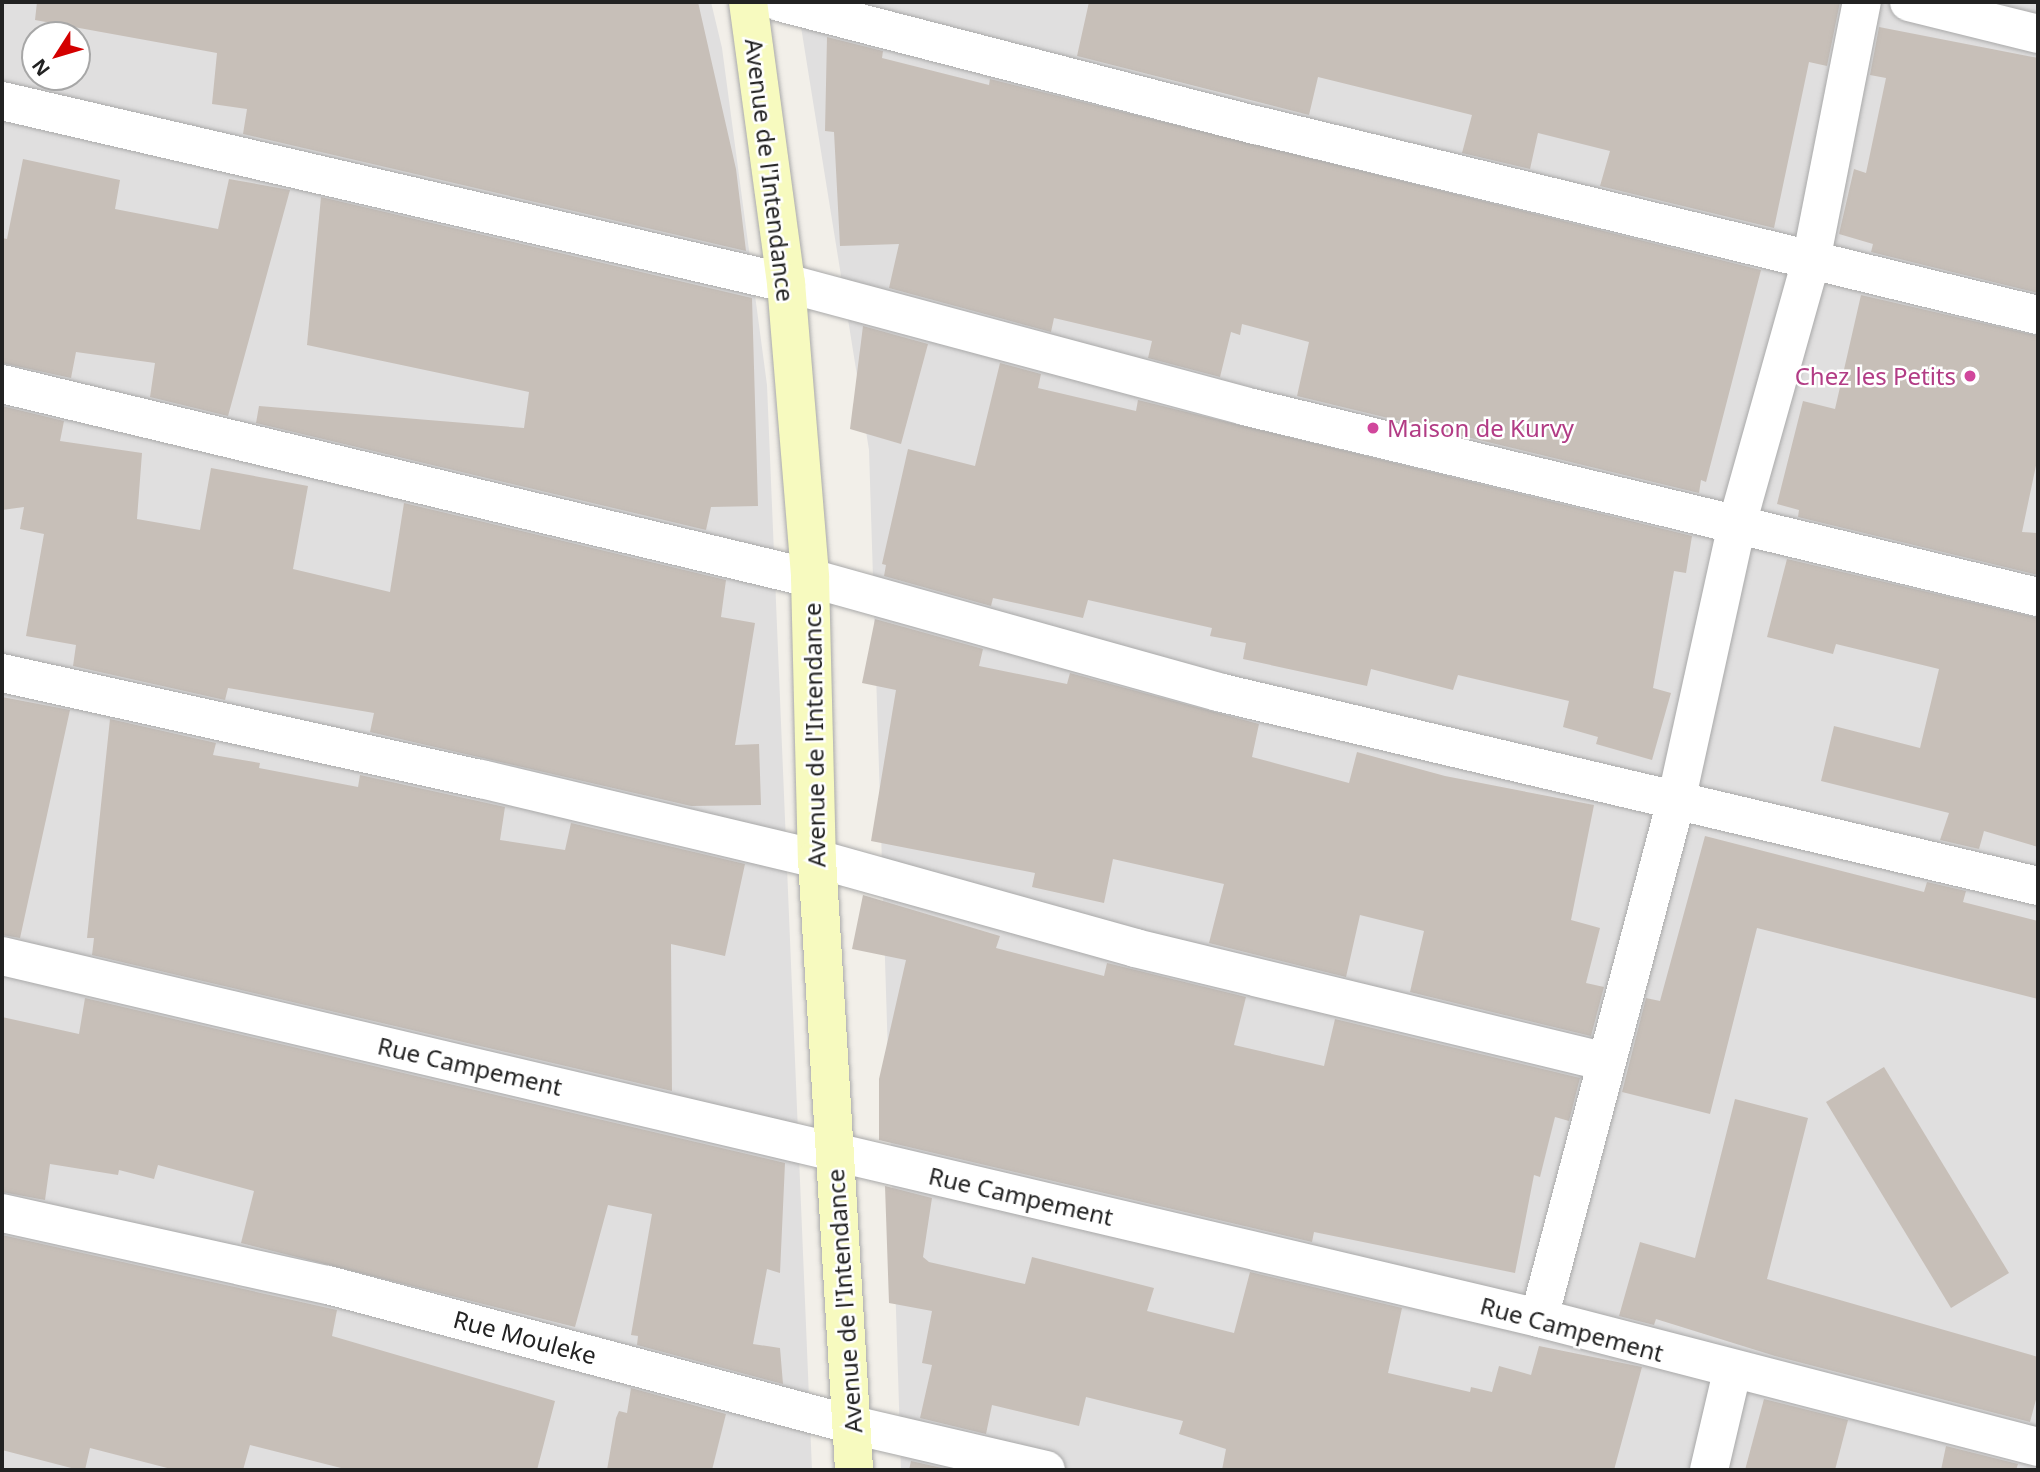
<!DOCTYPE html>
<html>
<head>
<meta charset="utf-8">
<style>
  body { margin:0 }
  #map { position:relative; width:2040px; height:1472px; overflow:hidden; background:#f2efe9; font-family:"Noto Sans",sans-serif }
  div>[style] { position:absolute }
  .residential>* { inset:0; background:#e0dfdf }
  .building>* { inset:0; background:#c7bfb8 }
  .roads { filter:drop-shadow(0 0 2px #a9a9a9) drop-shadow(0 0 2px #a9a9a9) }
  .street>* { height:38px; margin:-19px; padding:0 19px; transform-origin:19px; border-radius:19px; background:#fff }
  .secondary>* { height:38px; margin:-19px; padding:0 19px; transform-origin:19px; border-radius:19px; background:#f7fabf }
  .dots>* { width:19px; height:19px; translate:-50% -50%; box-sizing:border-box; border:4px solid #fff; border-radius:50% }
  span { translate:-50% -50%; white-space:nowrap; text-align:center; line-height:1.15; -webkit-text-stroke:5px #fff; paint-order:stroke }
  .street-label { font-size:24px; color:#222 }
  .hotel-label { font-size:24px; color:#b23c85 }
  .right { translate:-100% -50%; text-align:right }
  .left { translate:0 -50%; text-align:left }
  .frame { position:absolute; inset:0; border:4px solid #222; pointer-events:none }
  .north { position:absolute; left:21px; top:21px; width:70px; height:70px; box-sizing:border-box; background:#fff; border:2px solid #a7a7a7; border-radius:50%; rotate:233deg; font-size:19px; font-weight:700; line-height:28px; text-align:center; color:#222 }
  .north::after { content:''; display:block; margin:auto; width:24px; height:32px; background:#d40000; clip-path:polygon(50% 0,100% 100%,50% 72%,0 100%) }
</style>
</head>
<body>
<div id="map">
  <div class="residential">
    <div style="clip-path:polygon(evenodd,2px 2px,711px 2px,722px 48px,767px 385px,812px 1470px,2px 1470px,2px 2px,35px 35px,77px 35px,77px 77px,35px 77px,35px 35px)"></div>
    <div style="clip-path:polygon(797px 2px,2038px 2px,2038px 1470px,901px 1470px,869px 450px)"></div>
  </div>
  <div class="building">
    <div style="clip-path:polygon(37px 2px,698px 2px,736px 169px,746px 251px,243px 134px,247px 109px,212px 104px,217px 53px,35px 20px)"></div>
    <div style="clip-path:polygon(1089px 2px,1840px 2px,1827px 66px,1809px 62px,1774px 228px,1600px 186px,1610px 151px,1538px 133px,1530px 169px,1462px 153px,1472px 115px,1318px 77px,1309px 115px,1077px 56px)"></div>
    <div style="clip-path:polygon(1879px 27px,2038px 58px,2038px 293px,1871px 252px,1873px 244px,1839px 234px,1854px 169px,1866px 173px,1886px 78px,1870px 75px)"></div>
    <div style="clip-path:polygon(827px 37px,883px 51px,882px 58px,989px 85px,990px 79px,1761px 270px,1706px 482px,1701px 480px,1699px 493px,1297px 396px,1309px 342px,1242px 324px,1240px 335px,1231px 332px,1220px 377px,1148px 358px,1152px 341px,1054px 318px,1051px 332px,889px 288px,899px 244px,840px 246px,834px 132px,825px 131px)"></div>
    <div style="clip-path:polygon(23px 159px,120px 180px,115px 209px,218px 229px,229px 179px,290px 190px,228px 416px,150px 397px,155px 363px,76px 352px,71px 378px,2px 363px,2px 238px,7px 239px)"></div>
    <div style="clip-path:polygon(321px 197px,752px 298px,758px 506px,711px 507px,706px 530px,256px 423px,259px 406px,524px 428px,529px 392px,307px 345px)"></div>
    <div style="clip-path:polygon(1861px 295px,2038px 336px,2038px 456px,2022px 532px,2038px 533px,2038px 575px,1798px 517px,1799px 510px,1777px 504px,1803px 401px,1835px 409px)"></div>
    <div style="clip-path:polygon(863px 326px,928px 344px,901px 444px,850px 429px)"></div>
    <div style="clip-path:polygon(1000px 363px,1041px 374px,1038px 388px,1136px 411px,1138px 400px,1692px 536px,1686px 573px,1674px 571px,1653px 688px,1671px 693px,1652px 760px,1596px 744px,1598px 737px,1563px 727px,1569px 701px,1458px 675px,1453px 690px,1371px 669px,1367px 686px,1243px 659px,1246px 643px,1210px 636px,1212px 628px,1088px 600px,1083px 618px,993px 598px,991px 606px,884px 576px,886px 565px,882px 564px,908px 449px,975px 466px)"></div>
    <div style="clip-path:polygon(2px 406px,64px 421px,60px 441px,142px 453px,137px 519px,200px 530px,211px 468px,308px 486px,293px 569px,390px 592px,404px 503px,726px 580px,721px 617px,755px 623px,735px 745px,759px 744px,761px 805px,691px 806px,370px 732px,374px 713px,228px 688px,225px 700px,73px 666px,76px 645px,26px 636px,44px 534px,20px 529px,24px 507px,2px 510px)"></div>
    <div style="clip-path:polygon(1787px 559px,2038px 618px,2038px 847px,1984px 831px,1979px 849px,1940px 840px,1949px 813px,1821px 781px,1834px 726px,1920px 748px,1939px 669px,1836px 644px,1833px 654px,1767px 637px)"></div>
    <div style="clip-path:polygon(875px 619px,983px 649px,979px 666px,1067px 684px,1070px 673px,1259px 724px,1252px 757px,1349px 783px,1357px 752px,1445px 776px,1594px 805px,1571px 920px,1600px 928px,1586px 983px,1604px 987px,1591px 1036px,1410px 992px,1424px 931px,1360px 915px,1346px 977px,1209px 943px,1224px 884px,1113px 859px,1104px 903px,1032px 887px,1035px 873px,871px 841px,896px 690px,862px 683px)"></div>
    <div style="clip-path:polygon(2px 697px,70px 710px,20px 938px,2px 935px)"></div>
    <div style="clip-path:polygon(110px 719px,216px 743px,213px 755px,260px 763px,259px 768px,358px 787px,360px 775px,505px 807px,500px 840px,565px 850px,571px 823px,745px 864px,725px 956px,671px 944px,672px 1091px,92px 955px,94px 938px,87px 938px)"></div>
    <div style="clip-path:polygon(1705px 836px,1924px 892px,1927px 882px,1966px 891px,1963px 902px,2038px 921px,2038px 999px,1757px 928px,1710px 1114px,1622px 1092px,1646px 998px,1660px 1001px)"></div>
    <div style="clip-path:polygon(863px 895px,1000px 936px,996px 948px,1104px 976px,1107px 963px,1246px 997px,1234px 1045px,1324px 1066px,1335px 1019px,1580px 1078px,1569px 1121px,1555px 1117px,1540px 1177px,1534px 1175px,1515px 1273px,1314px 1232px,1312px 1242px,879px 1140px,879px 1079px,906px 960px,852px 949px)"></div>
    <div style="clip-path:polygon(85px 998px,785px 1163px,780px 1273px,767px 1269px,753px 1344px,780px 1348px,783px 1384px,637px 1345px,638px 1336px,631px 1335px,652px 1214px,608px 1205px,575px 1327px,241px 1243px,254px 1191px,158px 1165px,154px 1179px,119px 1170px,118px 1175px,50px 1164px,45px 1200px,2px 1192px,2px 1017px,79px 1034px)"></div>
    <div style="clip-path:polygon(1884px 1067px,2009px 1273px,1951px 1308px,1826px 1102px)"></div>
    <div style="clip-path:polygon(1735px 1099px,1808px 1118px,1767px 1279px,2038px 1357px,2038px 1392px,2030px 1422px,1775px 1356px,1656px 1319px,1654px 1325px,1619px 1316px,1640px 1242px,1695px 1258px)"></div>
    <div style="clip-path:polygon(885px 1186px,932px 1198px,923px 1257px,929px 1262px,1025px 1284px,1032px 1257px,1154px 1288px,1147px 1311px,1234px 1333px,1250px 1272px,1402px 1308px,1388px 1373px,1470px 1392px,1471px 1387px,1492px 1392px,1499px 1366px,1531px 1375px,1539px 1346px,1642px 1367px,1614px 1470px,1222px 1470px,1226px 1449px,1179px 1434px,1183px 1421px,1086px 1397px,1079px 1426px,992px 1405px,986px 1434px,920px 1418px,932px 1365px,922px 1363px,932px 1311px,889px 1303px)"></div>
    <div style="clip-path:polygon(2px 1235px,337px 1310px,332px 1336px,555px 1401px,537px 1470px,349px 1470px,250px 1445px,243px 1470px,175px 1470px,90px 1448px,85px 1470px,79px 1470px,2px 1450px)"></div>
    <div style="clip-path:polygon(631px 1388px,726px 1414px,712px 1470px,607px 1470px,616px 1418px,619px 1411px,627px 1413px)"></div>
    <div style="clip-path:polygon(1764px 1399px,1848px 1420px,1835px 1470px,1745px 1470px)"></div>
    <div style="clip-path:polygon(1946px 1446px,2018px 1464px,2016px 1470px,1941px 1470px)"></div>
    <div style="clip-path:polygon(911px 1461px,951px 1470px,909px 1470px)"></div>
  </div>
  <div class="roads">
    <div class="street">
      <div style="left:779px;top:2px;width:493px;rotate:14.5deg"></div>
      <div style="left:1256px;top:125px;width:805px;rotate:13.66deg"></div>
      <div style="left:1909px;top:2px;width:133px;rotate:13.9deg"></div>
      <div style="left:2px;top:101px;width:805px;rotate:13.07deg"></div>
      <div style="left:786px;top:283px;width:474px;rotate:15deg"></div>
      <div style="left:1244px;top:406px;width:817px;rotate:13.53deg"></div>
      <div style="left:2px;top:384px;width:831px;rotate:13.5deg"></div>
      <div style="left:810px;top:578px;width:424px;rotate:15.6deg"></div>
      <div style="left:1218px;top:692px;width:843px;rotate:13.31deg"></div>
      <div style="left:2px;top:673px;width:491px;rotate:12.5deg"></div>
      <div style="left:481px;top:779px;width:345px;rotate:13.4deg"></div>
      <div style="left:817px;top:859px;width:330px;rotate:15.6deg"></div>
      <div style="left:1135px;top:948px;width:484px;rotate:13.6deg"></div>
      <div style="left:2px;top:956px;width:1579px;rotate:13.25deg"></div>
      <div style="left:1539px;top:1318px;width:515px;rotate:14.49deg"></div>
      <div style="left:2px;top:1213px;width:334px;rotate:12.5deg"></div>
      <div style="left:328px;top:1285px;width:543px;rotate:14.93deg"></div>
      <div style="left:853px;top:1425px;width:198px;rotate:13.1deg"></div>
      <div style="left:1539px;top:1318px;width:539px;rotate:-75.16deg"></div>
      <div style="left:1677px;top:797px;width:280px;rotate:-77.6deg"></div>
      <div style="left:1737px;top:524px;width:273px;rotate:-74.3deg"></div>
      <div style="left:1811px;top:261px;width:264px;rotate:-78.9deg"></div>
      <div style="left:1709px;top:1470px;width:101px;rotate:-76.8deg"></div>
    </div>
    <div class="secondary">
      <div style="left:748px;top:2px;width:284px;rotate:82.3deg"></div>
      <div style="left:786px;top:283px;width:296px;rotate:85.3deg"></div>
      <div style="left:810px;top:578px;width:281px;rotate:88.6deg"></div>
      <div style="left:817px;top:859px;width:612px;rotate:86.53deg"></div>
    </div>
  </div>
  <div class="dots">
    <div style="left:1970px;top:376px;background:#d1479c"></div>
    <div style="left:1373px;top:428px;background:#d1479c"></div>
  </div>
  <div class="street-label">
    <span style="left:770px;top:170px;rotate:83deg">Avenue de l'Intendance</span>
    <span style="left:814px;top:735px;rotate:-91deg">Avenue de l'Intendance</span>
    <span style="left:470px;top:1066px;rotate:13deg">Rue Campement</span>
    <span style="left:1021px;top:1196px;rotate:13deg">Rue Campement</span>
    <span style="left:844px;top:1301px;rotate:-94deg">Avenue de l'Intendance</span>
    <span style="left:1572px;top:1329px;rotate:15deg">Rue Campement</span>
    <span style="left:525px;top:1337px;rotate:15deg">Rue Mouleke</span>
  </div>
  <div class="hotel-label">
    <span class="right" style="left:1956px;top:376px">Chez les Petits</span>
    <span class="left" style="left:1387px;top:428px">Maison de Kurvy</span>
  </div>
  <div class="frame"></div>
  <div class="north">N</div>
</div>
</body>
</html>
